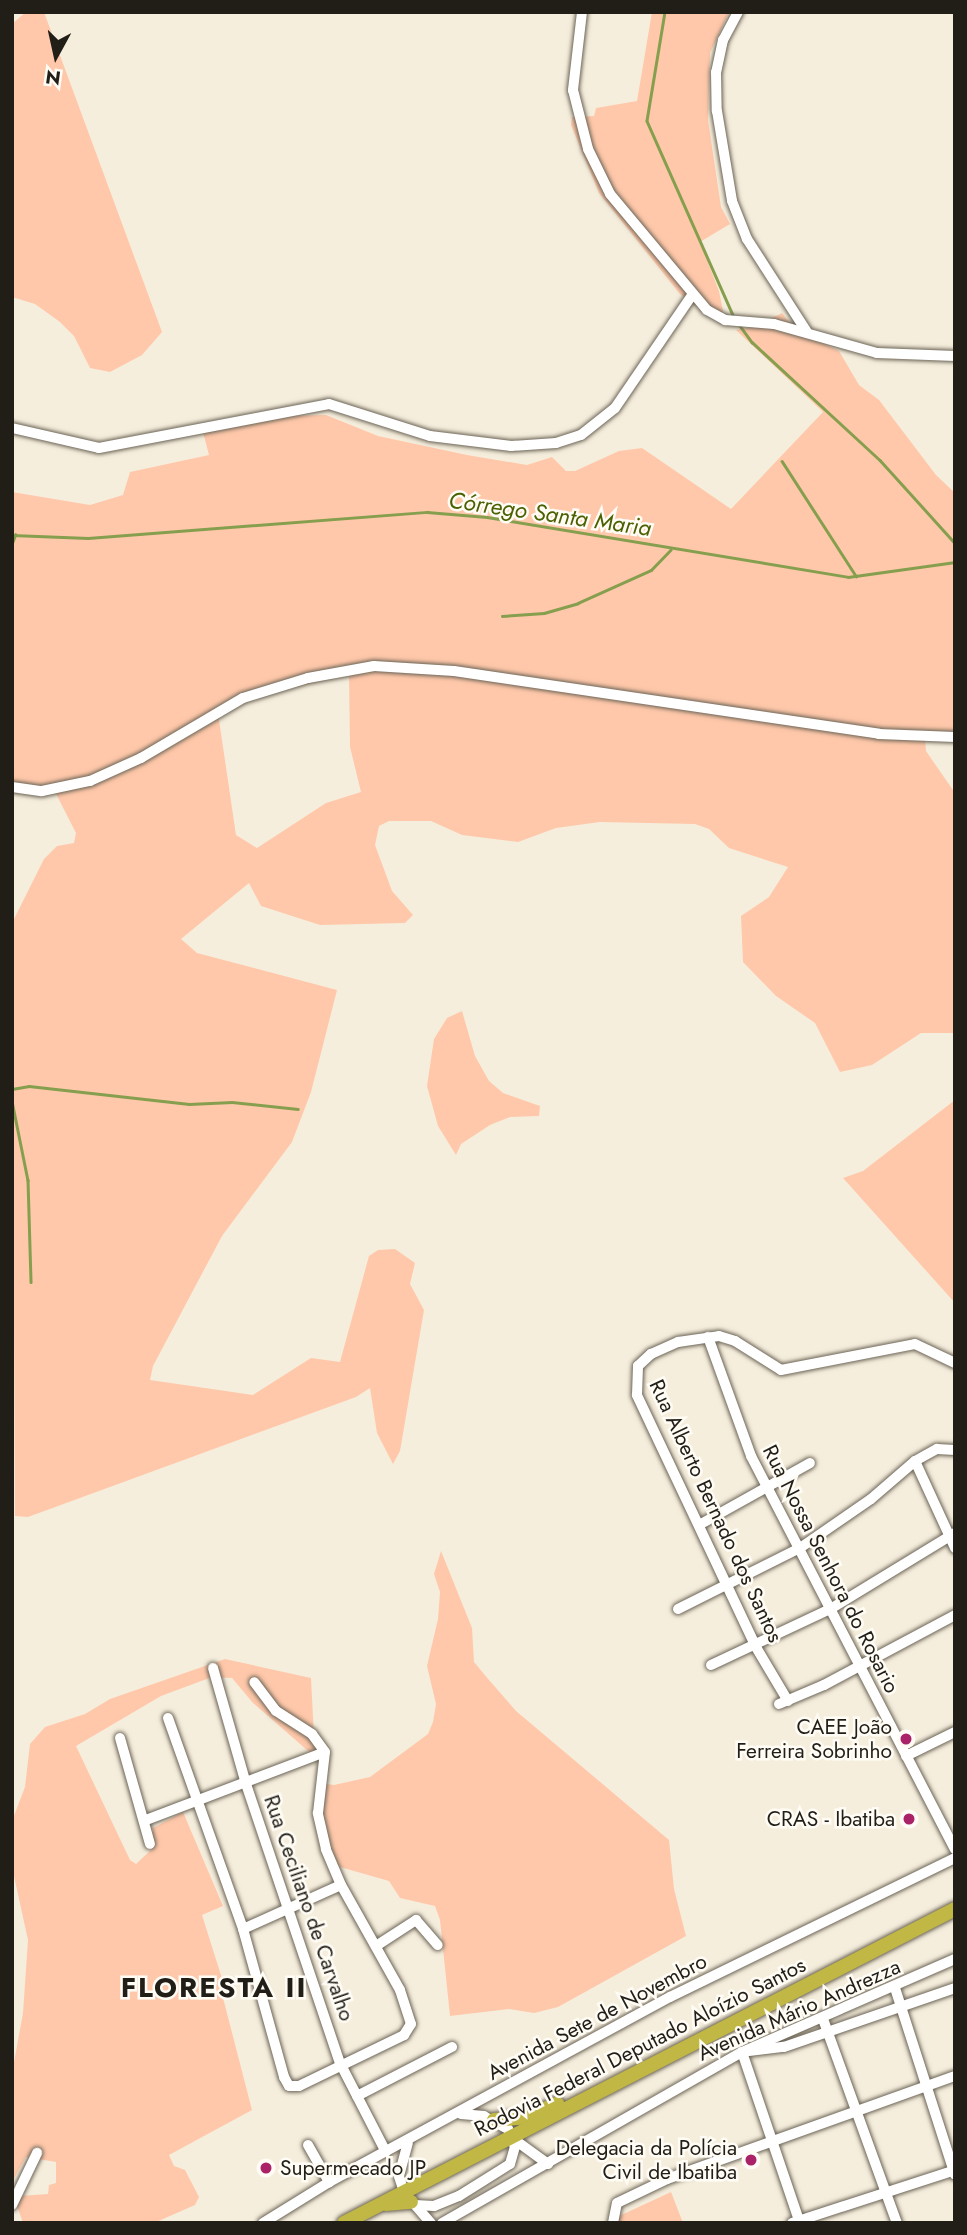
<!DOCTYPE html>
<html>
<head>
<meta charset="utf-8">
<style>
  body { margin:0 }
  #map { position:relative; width:967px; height:2235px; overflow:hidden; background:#f6eedd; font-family:Jost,sans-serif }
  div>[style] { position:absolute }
  .green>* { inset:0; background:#ffc8aa }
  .stream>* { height:2.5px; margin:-1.25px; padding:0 1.25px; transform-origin:1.25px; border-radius:1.25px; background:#869f4e }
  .roads { filter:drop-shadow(0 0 2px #6b6456) drop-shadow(0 0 2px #6b6456) }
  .minor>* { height:10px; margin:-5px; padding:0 5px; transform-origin:5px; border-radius:5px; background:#fff }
  .highway>* { height:14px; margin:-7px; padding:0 7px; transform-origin:7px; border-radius:7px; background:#c0b744 }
  .dots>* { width:19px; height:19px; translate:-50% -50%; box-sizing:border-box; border:4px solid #fffcf5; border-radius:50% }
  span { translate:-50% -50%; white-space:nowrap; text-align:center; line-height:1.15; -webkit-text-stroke:5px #fffcf5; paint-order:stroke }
  .street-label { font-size:21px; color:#211e18 }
  .poi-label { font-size:21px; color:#211e18 }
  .right { translate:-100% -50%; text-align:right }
  .left { translate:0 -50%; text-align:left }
  .water-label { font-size:23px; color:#4b6000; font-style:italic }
  .district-label { font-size:28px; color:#211e18; font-weight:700; letter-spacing:2px }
  .frame { position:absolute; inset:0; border:14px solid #211e18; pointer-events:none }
  .north { position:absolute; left:21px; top:21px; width:70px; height:70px; -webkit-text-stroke:5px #fffcf5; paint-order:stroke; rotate:188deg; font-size:19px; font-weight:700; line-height:28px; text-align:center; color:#211e18 }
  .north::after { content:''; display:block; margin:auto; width:24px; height:32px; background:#211e18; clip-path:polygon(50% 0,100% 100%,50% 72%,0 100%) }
</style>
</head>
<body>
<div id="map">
  <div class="green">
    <div style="clip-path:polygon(26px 12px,44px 12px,162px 332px,142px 355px,110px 372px,90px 368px,74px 336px,60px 322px,35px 304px,12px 297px,12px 24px)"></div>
    <div style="clip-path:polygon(652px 12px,729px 12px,710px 53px,708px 120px,721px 207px,730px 224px,700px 242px,719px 291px,723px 311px,719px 318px,708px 315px,680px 294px,599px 193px,571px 125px,572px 117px,594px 116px,596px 108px,637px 101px)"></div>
    <div style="clip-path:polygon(evenodd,782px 313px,795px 330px,839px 351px,859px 385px,879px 400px,936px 475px,955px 493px,955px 736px,925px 738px,926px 751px,955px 793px,955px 1033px,921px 1033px,872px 1065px,840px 1072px,815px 1023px,776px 996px,743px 962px,741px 916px,769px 897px,788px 867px,729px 848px,709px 829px,695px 824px,600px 822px,556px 828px,518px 842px,462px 835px,431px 821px,389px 821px,379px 826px,375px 845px,392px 891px,413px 915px,405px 923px,320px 925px,261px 906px,249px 883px,181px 939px,197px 953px,337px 990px,311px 1092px,292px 1142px,222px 1236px,153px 1366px,150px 1380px,253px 1395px,311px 1358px,340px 1362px,369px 1256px,378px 1250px,395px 1249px,415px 1263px,410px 1284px,424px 1310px,400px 1451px,393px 1464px,377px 1433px,370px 1388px,356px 1397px,28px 1517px,15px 1516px,12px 923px,44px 859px,57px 846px,74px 843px,76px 833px,53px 788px,12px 784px,12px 492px,90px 505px,123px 495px,130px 472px,209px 455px,203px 432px,284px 416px,326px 415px,378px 436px,467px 455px,527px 465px,552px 457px,566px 471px,575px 471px,619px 451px,642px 448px,731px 509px,823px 412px,736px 330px,756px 326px,782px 313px,349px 675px,350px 747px,361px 792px,326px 803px,257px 848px,236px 835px,218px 713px,261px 695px,349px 675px)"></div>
    <div style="clip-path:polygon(462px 1011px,475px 1056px,489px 1081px,503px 1093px,540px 1106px,539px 1116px,510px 1117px,490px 1125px,461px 1144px,456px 1155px,438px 1126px,427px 1086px,434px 1039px,447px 1018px)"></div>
    <div style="clip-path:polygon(955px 1100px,955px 1303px,843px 1178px,863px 1171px)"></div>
    <div style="clip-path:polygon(441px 1551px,472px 1628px,474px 1662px,489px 1680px,516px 1711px,669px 1840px,674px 1889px,686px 1936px,558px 2007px,534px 2013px,509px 2009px,450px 2016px,440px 1920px,435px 1906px,400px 1898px,389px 1881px,340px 1867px,326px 1857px,319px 1783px,334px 1785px,370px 1777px,428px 1734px,433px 1722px,436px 1704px,427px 1666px,438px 1619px,440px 1592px,434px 1574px)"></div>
    <div style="clip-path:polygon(225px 1659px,311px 1678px,315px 1757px,253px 1703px,232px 1678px,212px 1677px,161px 1696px,76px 1746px,130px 1860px,136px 1864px,152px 1849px,153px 1828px,183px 1812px,223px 1906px,202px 1915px,225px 1988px,221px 1990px,252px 2110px,169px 2155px,174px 2166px,185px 2170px,199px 2197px,195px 2205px,154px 2223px,23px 2223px,16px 2203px,19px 2196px,48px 2194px,49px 2185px,56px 2183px,56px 2162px,26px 2157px,12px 2182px,12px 2073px,23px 2013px,28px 1940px,12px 1867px,12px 1821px,25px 1787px,30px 1744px,45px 1727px,85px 1714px,110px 1699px)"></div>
    <div style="clip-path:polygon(671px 2192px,683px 2223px,618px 2223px,617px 2217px)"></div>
  </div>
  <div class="stream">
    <div style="left:665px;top:12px;width:110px;rotate:99.4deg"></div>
    <div style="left:647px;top:121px;width:214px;rotate:66.1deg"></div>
    <div style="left:738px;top:323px;width:24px;rotate:54deg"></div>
    <div style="left:752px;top:342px;width:174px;rotate:42.7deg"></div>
    <div style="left:880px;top:460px;width:112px;rotate:47.9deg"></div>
    <div style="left:782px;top:461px;width:137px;rotate:57.2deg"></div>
    <div style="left:12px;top:535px;width:76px;rotate:2.3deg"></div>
    <div style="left:88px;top:538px;width:340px;rotate:-4.4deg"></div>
    <div style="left:427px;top:512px;width:60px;rotate:4.8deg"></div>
    <div style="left:487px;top:517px;width:366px;rotate:9.4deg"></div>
    <div style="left:848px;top:577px;width:108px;rotate:-8deg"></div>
    <div style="left:12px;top:543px;width:9px;rotate:-69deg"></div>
    <div style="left:502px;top:616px;width:42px;rotate:-4.1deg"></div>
    <div style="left:544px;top:613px;width:35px;rotate:-16deg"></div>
    <div style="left:578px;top:603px;width:80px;rotate:-24.3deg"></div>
    <div style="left:651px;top:570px;width:28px;rotate:-46deg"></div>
    <div style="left:12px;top:1089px;width:17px;rotate:-10deg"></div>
    <div style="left:29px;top:1086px;width:161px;rotate:6.4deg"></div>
    <div style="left:189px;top:1104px;width:43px;rotate:-2.7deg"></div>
    <div style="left:232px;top:1102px;width:66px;rotate:6.1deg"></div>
    <div style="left:12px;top:1101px;width:81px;rotate:78.6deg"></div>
    <div style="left:28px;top:1180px;width:102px;rotate:88.3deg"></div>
  </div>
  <div class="roads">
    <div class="minor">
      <div style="left:582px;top:12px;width:79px;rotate:96.6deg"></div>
      <div style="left:573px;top:90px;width:61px;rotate:75.7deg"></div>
      <div style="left:588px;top:149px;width:50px;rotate:63.9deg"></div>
      <div style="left:610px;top:194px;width:151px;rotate:50.1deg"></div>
      <div style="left:707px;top:310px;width:21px;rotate:29deg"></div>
      <div style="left:725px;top:320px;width:49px;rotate:4.7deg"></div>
      <div style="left:774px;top:324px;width:107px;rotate:15.7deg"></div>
      <div style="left:877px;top:353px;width:78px;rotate:2.2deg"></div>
      <div style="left:738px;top:12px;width:32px;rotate:118deg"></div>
      <div style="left:723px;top:40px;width:33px;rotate:102deg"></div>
      <div style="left:716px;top:72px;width:39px;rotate:89deg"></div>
      <div style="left:717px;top:111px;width:91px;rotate:80.5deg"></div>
      <div style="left:732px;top:201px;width:41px;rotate:68.5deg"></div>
      <div style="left:747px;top:239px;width:111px;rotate:57.2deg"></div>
      <div style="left:12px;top:428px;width:89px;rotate:12.9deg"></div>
      <div style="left:99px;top:448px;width:234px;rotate:-10.8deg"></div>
      <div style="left:329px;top:404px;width:106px;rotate:17.6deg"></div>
      <div style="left:430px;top:436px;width:82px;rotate:7deg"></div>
      <div style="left:511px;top:446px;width:45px;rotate:-3.8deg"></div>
      <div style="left:556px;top:443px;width:26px;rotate:-18deg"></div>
      <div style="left:581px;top:435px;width:43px;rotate:-38.5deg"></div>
      <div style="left:615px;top:408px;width:137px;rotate:-55.7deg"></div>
      <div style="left:12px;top:787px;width:30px;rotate:8deg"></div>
      <div style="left:42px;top:791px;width:49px;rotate:-11.8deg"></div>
      <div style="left:90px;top:781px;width:56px;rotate:-24.3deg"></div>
      <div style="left:141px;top:758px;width:118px;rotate:-30.5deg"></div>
      <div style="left:243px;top:698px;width:68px;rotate:-17.1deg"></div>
      <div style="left:308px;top:678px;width:67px;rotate:-10.3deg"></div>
      <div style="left:374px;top:666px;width:80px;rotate:3.6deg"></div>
      <div style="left:454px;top:671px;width:430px;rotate:8.4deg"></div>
      <div style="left:879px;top:734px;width:76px;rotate:2.3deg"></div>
      <div style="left:708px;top:1337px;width:127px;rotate:70.1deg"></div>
      <div style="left:751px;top:1456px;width:443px;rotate:62.6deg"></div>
      <div style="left:915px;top:1461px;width:96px;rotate:65.3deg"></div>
      <div style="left:699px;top:1525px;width:127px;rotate:-29.2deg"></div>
      <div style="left:678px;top:1609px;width:136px;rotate:-26.6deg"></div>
      <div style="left:800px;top:1548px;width:86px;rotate:-34.6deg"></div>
      <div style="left:871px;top:1499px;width:58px;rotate:-40.8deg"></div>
      <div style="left:915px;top:1461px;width:25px;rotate:-29deg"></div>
      <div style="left:937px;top:1449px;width:18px;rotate:3deg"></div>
      <div style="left:711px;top:1665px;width:134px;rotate:-25.2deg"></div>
      <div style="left:832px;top:1608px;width:144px;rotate:-31.4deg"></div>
      <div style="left:213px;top:1668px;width:121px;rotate:74.1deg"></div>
      <div style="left:246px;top:1784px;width:294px;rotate:71.4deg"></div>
      <div style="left:340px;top:2063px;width:100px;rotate:62.7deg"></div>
      <div style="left:788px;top:1701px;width:63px;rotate:-120.7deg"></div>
      <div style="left:756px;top:1647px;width:279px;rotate:-115.3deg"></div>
      <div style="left:637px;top:1395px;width:29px;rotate:-88deg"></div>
      <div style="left:638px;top:1366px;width:18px;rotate:-43deg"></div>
      <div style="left:651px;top:1354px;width:30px;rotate:-24deg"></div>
      <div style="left:678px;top:1342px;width:41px;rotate:-8.3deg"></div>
      <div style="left:719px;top:1336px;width:17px;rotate:17deg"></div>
      <div style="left:735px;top:1341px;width:54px;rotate:32.2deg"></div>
      <div style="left:781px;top:1370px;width:136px;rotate:-11deg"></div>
      <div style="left:915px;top:1344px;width:44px;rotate:25.4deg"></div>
      <div style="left:779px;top:1704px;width:49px;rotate:-22.9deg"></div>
      <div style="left:824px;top:1685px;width:149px;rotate:-28.1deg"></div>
      <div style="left:168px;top:1718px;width:224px;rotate:70.4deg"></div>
      <div style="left:243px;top:1929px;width:154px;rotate:74.5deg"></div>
      <div style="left:284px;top:2077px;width:10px;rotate:61deg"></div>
      <div style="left:289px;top:2086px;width:10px"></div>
      <div style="left:299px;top:2086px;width:117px;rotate:-25.9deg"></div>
      <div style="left:404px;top:2035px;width:13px;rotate:-58deg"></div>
      <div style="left:411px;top:2024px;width:36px;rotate:-108deg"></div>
      <div style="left:400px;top:1990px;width:120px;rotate:-119.3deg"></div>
      <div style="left:341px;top:1885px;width:39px;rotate:-113deg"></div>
      <div style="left:326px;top:1849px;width:37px;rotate:-103deg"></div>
      <div style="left:318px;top:1813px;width:61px;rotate:-83.5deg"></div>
      <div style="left:325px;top:1752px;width:22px;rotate:-126deg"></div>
      <div style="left:312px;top:1734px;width:43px;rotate:-147.4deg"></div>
      <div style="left:276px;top:1711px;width:36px;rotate:-127deg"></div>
      <div style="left:120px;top:1738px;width:110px;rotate:74.2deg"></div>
      <div style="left:906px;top:1756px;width:55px;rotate:-26.1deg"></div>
      <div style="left:146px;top:1820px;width:191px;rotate:-20.8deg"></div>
      <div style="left:243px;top:1929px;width:107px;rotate:-24.2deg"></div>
      <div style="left:376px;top:1946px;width:48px;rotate:-33deg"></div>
      <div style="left:416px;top:1920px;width:33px;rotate:49deg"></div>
      <div style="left:895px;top:1988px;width:196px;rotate:72.2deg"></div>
      <div style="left:823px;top:2019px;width:217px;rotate:70.1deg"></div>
      <div style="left:749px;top:2051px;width:35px;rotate:-7deg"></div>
      <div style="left:784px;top:2047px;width:181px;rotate:-19deg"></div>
      <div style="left:742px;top:2052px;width:177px;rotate:71.3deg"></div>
      <div style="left:357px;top:2096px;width:107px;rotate:-27.3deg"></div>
      <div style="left:515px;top:2140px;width:41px;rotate:36deg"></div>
      <div style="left:308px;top:2145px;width:43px;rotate:60.4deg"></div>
      <div style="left:405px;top:2195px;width:20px;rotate:-108deg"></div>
      <div style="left:399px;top:2176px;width:34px;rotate:-75deg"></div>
      <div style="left:12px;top:2205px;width:58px;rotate:-64.3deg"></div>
      <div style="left:415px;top:2205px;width:19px;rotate:3deg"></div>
      <div style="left:434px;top:2206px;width:27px;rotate:-22deg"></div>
      <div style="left:459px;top:2196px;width:60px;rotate:-32.1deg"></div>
      <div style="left:510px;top:2164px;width:18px;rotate:-74deg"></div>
      <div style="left:515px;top:2147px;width:19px;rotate:-111deg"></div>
      <div style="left:508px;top:2129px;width:27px;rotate:-152deg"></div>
      <div style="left:484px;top:2116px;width:23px;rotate:-175deg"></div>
      <div style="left:416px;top:2206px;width:23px;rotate:49deg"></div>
      <div style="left:263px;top:2223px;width:78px;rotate:-31.8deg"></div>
      <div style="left:329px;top:2182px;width:388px;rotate:-28.5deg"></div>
      <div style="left:670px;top:1997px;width:317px;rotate:-26deg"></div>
      <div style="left:442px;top:2223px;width:345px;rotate:-29.7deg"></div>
      <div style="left:742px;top:2052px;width:232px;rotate:-23.6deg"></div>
      <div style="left:613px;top:2223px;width:20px;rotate:-79deg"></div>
      <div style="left:617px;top:2203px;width:55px;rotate:-25.6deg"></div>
      <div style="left:667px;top:2179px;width:306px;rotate:-19.7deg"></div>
      <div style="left:792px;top:2223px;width:171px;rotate:-18deg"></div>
    </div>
    <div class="highway">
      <div style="left:494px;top:2120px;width:32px;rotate:-5deg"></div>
      <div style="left:526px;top:2117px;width:34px;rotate:-23deg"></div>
      <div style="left:386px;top:2204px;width:25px;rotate:-5deg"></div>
      <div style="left:344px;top:2223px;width:687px;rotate:-27.2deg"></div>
    </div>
  </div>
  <div class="dots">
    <div style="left:906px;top:1739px;background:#aa2268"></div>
    <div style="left:909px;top:1819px;background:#aa2268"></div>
    <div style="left:751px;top:2160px;background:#aa2268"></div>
    <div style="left:266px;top:2168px;background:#aa2268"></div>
  </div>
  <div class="street-label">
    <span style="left:716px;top:1511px;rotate:65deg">Rua Alberto Bernado dos Santos</span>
    <span style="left:831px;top:1569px;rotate:63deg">Rua Nossa Senhora do Rosario</span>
    <span style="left:309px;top:1908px;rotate:71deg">Rua Ceciliano de Carvalho</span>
    <span style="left:799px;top:2010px;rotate:-24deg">Avenida Mário Andrezza</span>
    <span style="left:597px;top:2017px;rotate:-28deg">Avenida Sete de Novembro</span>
    <span style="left:640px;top:2047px;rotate:-27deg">Rodovia Federal Deputado Aloízio Santos</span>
  </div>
  <div class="poi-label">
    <span class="right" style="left:892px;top:1739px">CAEE João<br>Ferreira Sobrinho</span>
    <span class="right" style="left:895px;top:1819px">CRAS - Ibatiba</span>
    <span class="right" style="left:737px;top:2160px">Delegacia da Polícia<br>Civil de Ibatiba</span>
    <span class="left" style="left:280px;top:2168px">Supermecado JP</span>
  </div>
  <div class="water-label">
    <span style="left:550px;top:514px;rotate:8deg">Córrego Santa Maria</span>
  </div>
  <div class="district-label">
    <span style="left:214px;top:1988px">FLORESTA II</span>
  </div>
  <div class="frame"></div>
  <div class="north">N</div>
</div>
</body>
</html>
